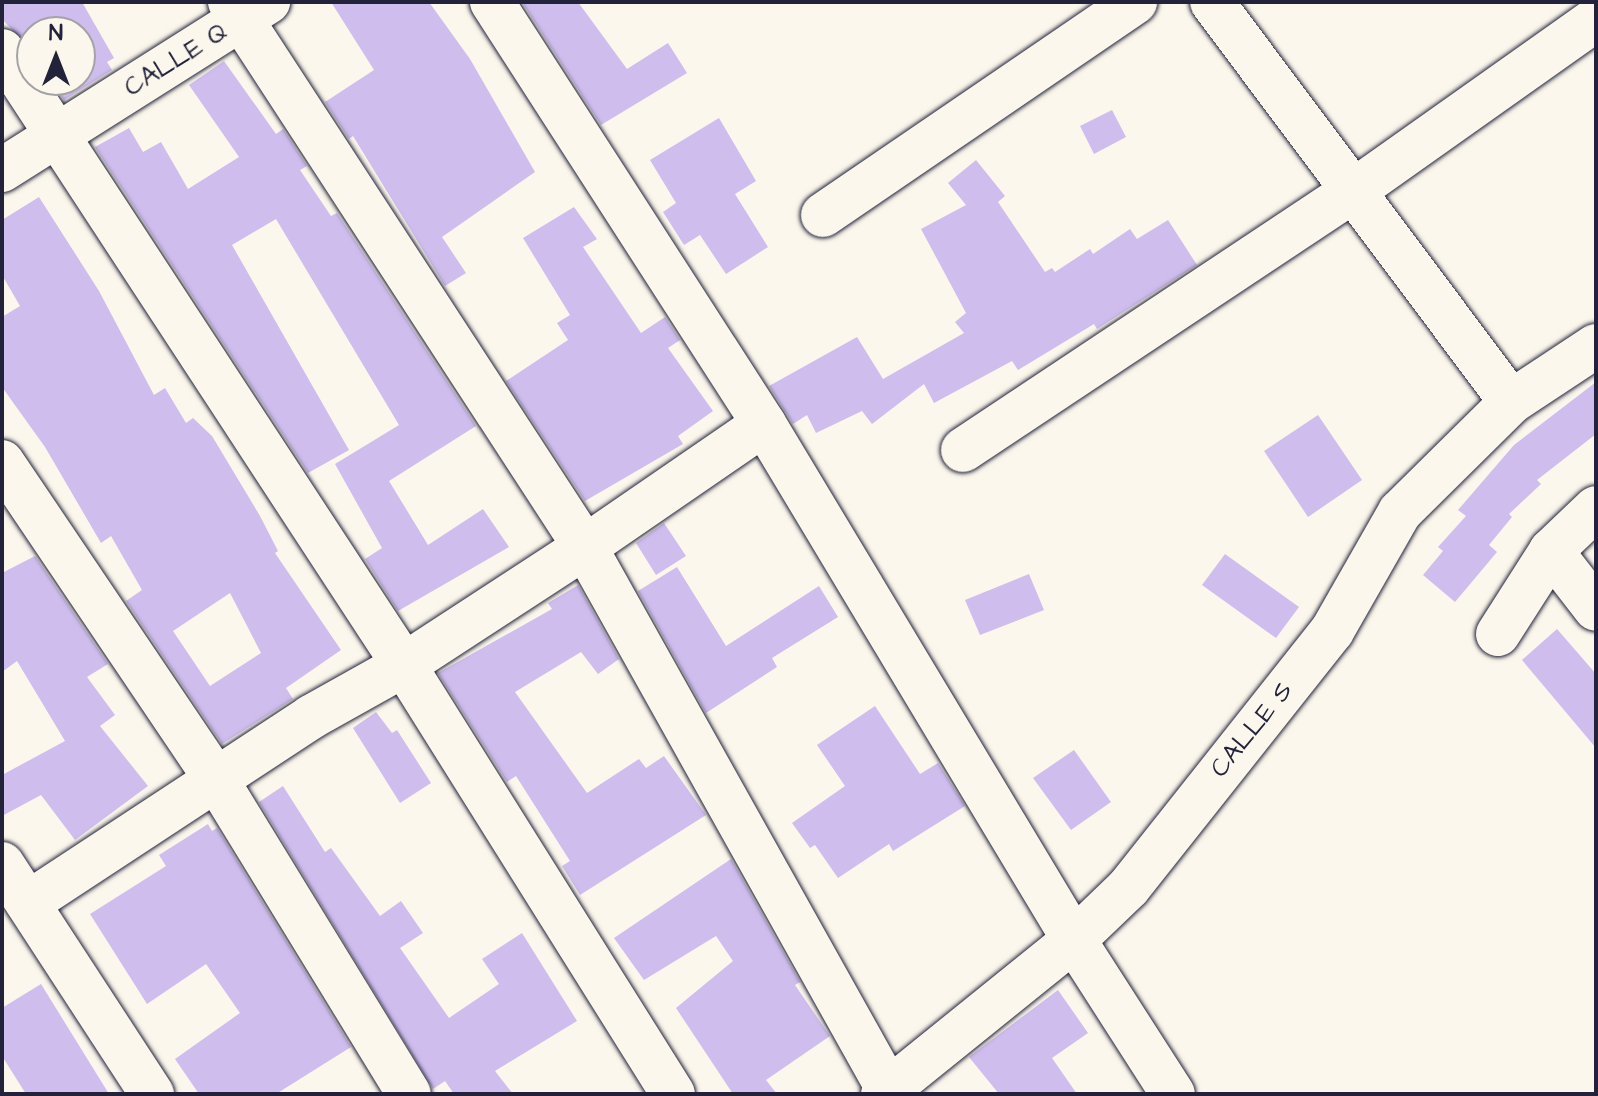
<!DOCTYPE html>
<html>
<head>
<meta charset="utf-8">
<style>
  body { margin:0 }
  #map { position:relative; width:1598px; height:1096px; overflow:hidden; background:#fbf7ec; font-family:"Architects Daughter",sans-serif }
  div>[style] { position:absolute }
  .building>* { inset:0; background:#cfbdee }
  .roads { filter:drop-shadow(0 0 2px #22223b) drop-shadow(0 0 2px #22223b) }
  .minor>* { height:44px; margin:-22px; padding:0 22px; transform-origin:22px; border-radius:22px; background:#fbf7ec }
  span { translate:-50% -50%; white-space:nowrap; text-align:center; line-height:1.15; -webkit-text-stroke:7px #fbf7ec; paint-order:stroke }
  .street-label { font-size:26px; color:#22223b }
  .frame { position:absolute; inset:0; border:4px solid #22223b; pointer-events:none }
  .north { position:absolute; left:16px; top:16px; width:80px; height:80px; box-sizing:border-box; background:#fbf7ec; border:2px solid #a4a2a5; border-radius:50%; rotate:0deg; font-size:22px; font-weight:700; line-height:32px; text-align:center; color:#22223b }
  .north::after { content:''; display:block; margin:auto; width:28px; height:36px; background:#22223b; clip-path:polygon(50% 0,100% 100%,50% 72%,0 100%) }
</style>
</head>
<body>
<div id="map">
  <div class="building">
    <div style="clip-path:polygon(2px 2px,82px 2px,114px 58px,107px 62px,112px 70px,64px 100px,51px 80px,80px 80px,80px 32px,32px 32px,32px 51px,2px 19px)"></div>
    <div style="clip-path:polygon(331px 2px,429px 2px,470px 59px,535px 172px,442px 237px,466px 273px,445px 286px,353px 136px,349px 139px,325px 102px,374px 70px)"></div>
    <div style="clip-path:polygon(522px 2px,578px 2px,627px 69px,668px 43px,687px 73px,601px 125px)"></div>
    <div style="clip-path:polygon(224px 61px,276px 134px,283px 129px,307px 166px,300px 170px,331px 216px,337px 213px,476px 426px,389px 481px,428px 545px,483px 509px,509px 547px,398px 611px,365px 559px,382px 548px,335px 464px,399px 425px,276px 219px,232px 245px,349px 450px,308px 473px,95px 147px,129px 128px,143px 152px,161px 142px,188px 189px,239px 157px,189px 85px)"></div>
    <div style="clip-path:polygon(1112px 110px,1126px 137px,1094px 154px,1080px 126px)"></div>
    <div style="clip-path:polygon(719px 118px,756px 181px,735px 194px,768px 247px,726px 274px,700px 235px,684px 245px,663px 212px,676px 203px,650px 160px)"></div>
    <div style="clip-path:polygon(976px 160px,1005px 196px,998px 202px,1045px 272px,1052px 268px,1055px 272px,1090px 249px,1093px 254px,1130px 229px,1137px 239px,1168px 220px,1197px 265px,1097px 329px,1094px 324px,1018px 370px,1012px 361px,934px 403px,924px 384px,872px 424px,862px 411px,816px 433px,807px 415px,793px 424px,769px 386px,857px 337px,883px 379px,964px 333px,955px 322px,966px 313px,921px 229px,966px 205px,948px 183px)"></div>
    <div style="clip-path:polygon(evenodd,39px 197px,99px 291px,154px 395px,165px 388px,186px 423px,193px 418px,212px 436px,260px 516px,278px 551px,275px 553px,341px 650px,286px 688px,293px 699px,222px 744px,126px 601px,142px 590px,111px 536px,101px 543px,45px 447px,2px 387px,2px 317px,20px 306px,2px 275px,2px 220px,39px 197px,230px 593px,261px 653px,210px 686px,173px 631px,230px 593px)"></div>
    <div style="clip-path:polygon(574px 207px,597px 239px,583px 247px,641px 333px,665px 317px,680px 340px,668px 348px,713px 411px,678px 436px,683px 444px,585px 501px,506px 381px,568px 340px,557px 323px,570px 315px,523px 238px)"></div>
    <div style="clip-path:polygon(1596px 382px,1596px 434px,1537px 480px,1541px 484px,1509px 514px,1512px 517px,1489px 545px,1497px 552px,1455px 602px,1423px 575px,1443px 551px,1438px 547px,1466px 516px,1458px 510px,1514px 445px)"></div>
    <div style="clip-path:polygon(1318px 415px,1362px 480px,1308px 517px,1264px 451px)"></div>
    <div style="clip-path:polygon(664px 523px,686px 556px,656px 575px,636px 543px)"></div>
    <div style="clip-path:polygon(1225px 554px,1299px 607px,1276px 638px,1202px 585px)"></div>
    <div style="clip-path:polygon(35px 556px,108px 664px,87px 677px,115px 715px,100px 726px,148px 786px,75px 840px,41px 795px,2px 816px,2px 775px,65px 741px,17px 661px,2px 672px,2px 573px)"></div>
    <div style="clip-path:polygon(677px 567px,726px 646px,819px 586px,838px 617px,772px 658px,777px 667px,706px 713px,638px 591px)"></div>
    <div style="clip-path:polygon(1029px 574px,1044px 610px,980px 635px,965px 600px)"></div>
    <div style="clip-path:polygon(578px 585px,619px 659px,598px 674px,581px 652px,515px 692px,587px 793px,639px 759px,646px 768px,664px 756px,706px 815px,580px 895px,562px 866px,570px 861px,516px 776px,507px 782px,438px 673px,552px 609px,548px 603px)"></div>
    <div style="clip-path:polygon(1557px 629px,1596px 674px,1596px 748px,1522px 660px)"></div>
    <div style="clip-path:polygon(875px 706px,920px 774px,938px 763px,965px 806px,893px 851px,889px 844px,838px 878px,815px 845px,810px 848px,792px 823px,845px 786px,817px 745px)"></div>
    <div style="clip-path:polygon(376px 712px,392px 733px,397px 730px,431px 783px,400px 803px,353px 728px)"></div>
    <div style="clip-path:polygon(1074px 750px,1111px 802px,1071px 830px,1033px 778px)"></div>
    <div style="clip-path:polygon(283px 786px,325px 852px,331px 848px,380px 916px,401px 901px,423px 933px,400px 948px,449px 1018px,499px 984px,482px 959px,522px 933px,577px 1021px,495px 1071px,513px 1094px,454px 1094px,445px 1081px,433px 1089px,259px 802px)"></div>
    <div style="clip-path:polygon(208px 824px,212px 831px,217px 828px,351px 1047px,276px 1094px,199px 1094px,175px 1059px,240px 1013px,206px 964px,147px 1004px,90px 914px,166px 866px,159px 855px)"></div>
    <div style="clip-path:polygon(731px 859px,800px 982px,795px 985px,830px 1036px,766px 1080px,777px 1094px,733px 1094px,676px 1008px,733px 961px,716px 936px,644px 980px,614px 938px)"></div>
    <div style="clip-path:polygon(41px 984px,109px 1094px,26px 1094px,2px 1056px,2px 1008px)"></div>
    <div style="clip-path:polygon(1058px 990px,1088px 1033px,1052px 1058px,1077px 1094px,999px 1094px,969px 1057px)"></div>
  </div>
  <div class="roads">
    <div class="minor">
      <div style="left:230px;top:2px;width:650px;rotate:56.92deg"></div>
      <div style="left:585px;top:547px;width:627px;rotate:60.78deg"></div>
      <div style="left:492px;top:2px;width:502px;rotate:57.2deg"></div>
      <div style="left:764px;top:424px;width:602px;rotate:59deg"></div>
      <div style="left:1074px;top:940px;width:183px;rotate:57.3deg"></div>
      <div style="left:1212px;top:2px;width:499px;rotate:53.2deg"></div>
      <div style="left:2px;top:51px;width:734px;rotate:56.79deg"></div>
      <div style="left:404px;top:665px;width:506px;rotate:57.91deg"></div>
      <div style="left:2px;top:170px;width:315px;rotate:-32.3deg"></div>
      <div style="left:823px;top:215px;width:378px;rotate:-34.3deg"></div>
      <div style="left:963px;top:450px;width:467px;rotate:-33.6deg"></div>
      <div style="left:1352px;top:192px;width:299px;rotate:-35.3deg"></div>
      <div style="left:2px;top:462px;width:382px;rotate:56deg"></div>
      <div style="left:216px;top:779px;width:369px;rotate:58.5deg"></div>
      <div style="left:1551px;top:551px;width:73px;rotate:52.2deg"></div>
      <div style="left:1498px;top:634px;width:98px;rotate:-57.4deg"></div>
      <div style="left:1551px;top:551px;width:62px;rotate:-43.7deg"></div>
      <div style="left:2px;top:864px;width:275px;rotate:56.9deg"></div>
      <div style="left:28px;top:903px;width:339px;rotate:-33.3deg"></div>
      <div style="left:311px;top:717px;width:107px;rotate:-29.2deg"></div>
      <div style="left:404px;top:665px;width:216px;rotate:-33.1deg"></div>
      <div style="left:585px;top:547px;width:217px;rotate:-34.5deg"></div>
      <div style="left:883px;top:1094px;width:245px;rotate:-38.9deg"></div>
      <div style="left:1074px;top:940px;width:76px;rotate:-43.9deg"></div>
      <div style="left:1129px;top:887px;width:327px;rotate:-51.6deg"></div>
      <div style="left:1332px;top:631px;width:137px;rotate:-60.3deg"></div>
      <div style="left:1400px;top:512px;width:156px;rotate:-44.7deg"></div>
      <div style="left:1511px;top:402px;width:102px;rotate:-33.4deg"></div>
    </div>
  </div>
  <div class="street-label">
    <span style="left:176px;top:60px;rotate:-32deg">CALLE Q</span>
    <span style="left:1252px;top:730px;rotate:-51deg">CALLE S</span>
  </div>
  <div class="frame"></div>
  <div class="north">N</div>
</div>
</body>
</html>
